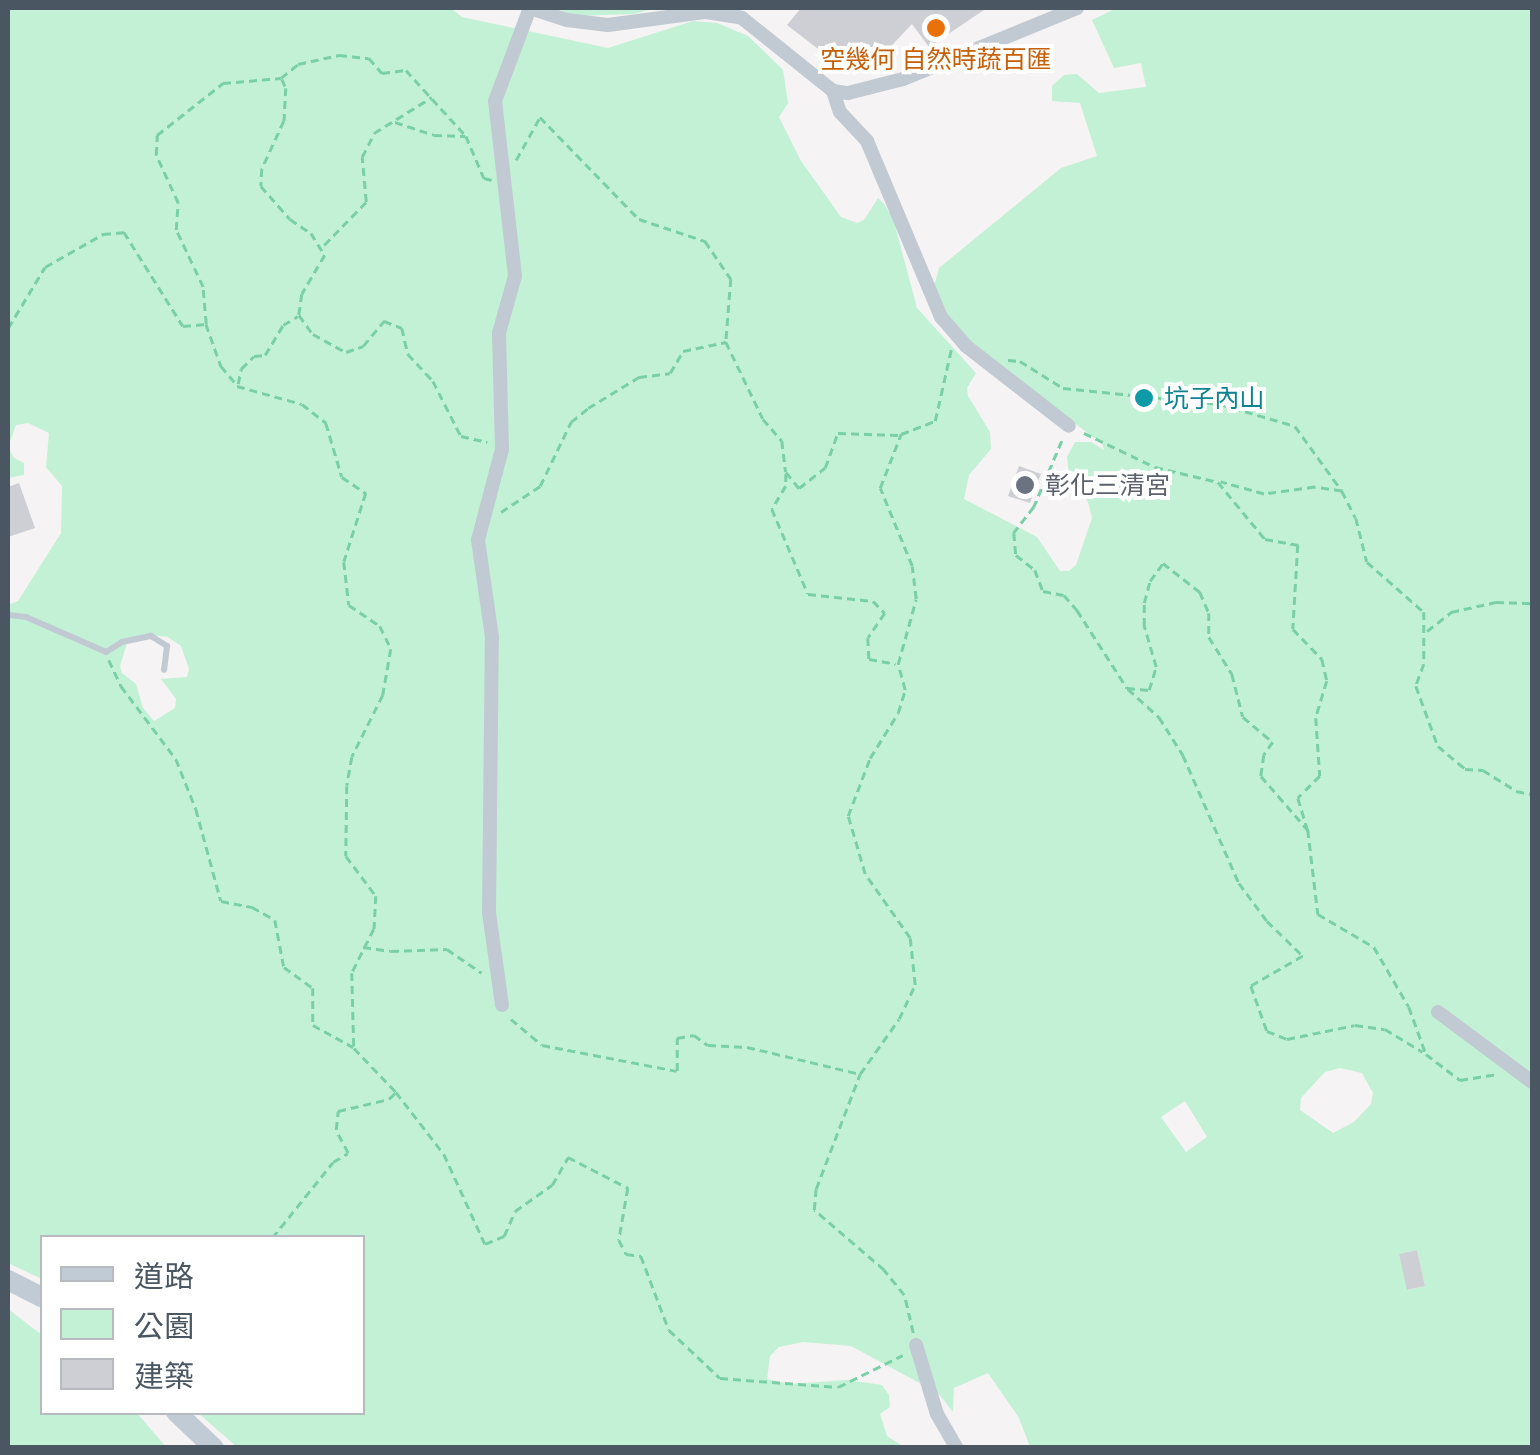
<!DOCTYPE html>
<html>
<head>
<meta charset="utf-8">
<style>
  body { margin:0 }
  #map { position:relative; width:1540px; height:1455px; overflow:hidden; background:#f5f3f3; font-family:"Golos Text","Noto Sans TC",sans-serif }
  div>[style] { position:absolute }
  .green>* { inset:0; background:#c3f1d5 }
  .building>* { inset:0; background:#cdcfd5 }
  .path>* { height:2.5px; margin-top:-1.25px; transform-origin:0; background:repeating-linear-gradient(90deg,#7ad0a6 0 8px,transparent 0 13px) }
  .service>* { height:6px; margin:-3px; padding:0 3px; transform-origin:3px; border-radius:3px; background:#c1cad2 }
  .minor>* { height:14px; margin:-7px; padding:0 7px; transform-origin:7px; border-radius:7px; background:#c1cad2 }
  .secondary>* { height:20px; margin:-10px; padding:0 10px; transform-origin:10px; border-radius:10px; background:#c1cbd6 }
  .dots>* { width:28px; height:28px; translate:-50% -50%; box-sizing:border-box; border:5px solid #fff; border-radius:50% }
  span { translate:-50% -50%; white-space:nowrap; text-align:center; line-height:1.15; -webkit-text-stroke:8px #fff; paint-order:stroke }
  .food-label { font-size:25px; color:#c56008 }
  .culture-label { font-size:25px; color:#0d838f }
  .left { translate:0 -50%; text-align:left }
  .worship-label { font-size:25px; color:#5b616d }
  .frame { position:absolute; inset:0; border:10px solid #4a5661; pointer-events:none }
  .legend { position:absolute; left:40px; top:1235px; width:325px; height:180px; box-sizing:border-box; background:#fff; border:2px solid #b7bbc0; margin:0; padding:12px 18px; list-style:none; font-size:30px; color:#4a5661 }
  .legend li { display:flex; align-items:center; gap:20px; height:50px }
  .legend b { width:50px; border:2px solid #b7bbc0 }
</style>
</head>
<body>
<div id="map">
  <div class="green">
    <div style="clip-path:polygon(evenodd,8px 8px,451px 8px,462px 17px,608px 48px,693px 21px,717px 23px,748px 36px,783px 70px,788px 103px,779px 117px,801px 161px,841px 217px,857px 223px,864px 220px,878px 198px,884px 204px,893px 218px,917px 308px,976px 373px,967px 388px,968px 396px,990px 432px,991px 449px,969px 475px,964px 499px,1037px 537px,1060px 571px,1069px 571px,1076px 565px,1092px 518px,1088px 502px,1069px 474px,1067px 457px,1075px 442px,1091px 442px,1104px 450px,1102px 444px,958px 334px,934px 287px,939px 268px,1061px 168px,1097px 156px,1080px 103px,1052px 101px,1052px 86px,1064px 75px,1077px 74px,1099px 93px,1146px 87px,1141px 63px,1114px 68px,1092px 20px,1117px 8px,1532px 8px,1532px 1447px,1030px 1447px,1019px 1418px,988px 1373px,954px 1388px,953px 1412px,938px 1393px,851px 1346px,803px 1342px,779px 1347px,770px 1356px,767px 1379px,789px 1384px,847px 1380px,882px 1385px,889px 1395px,890px 1407px,880px 1414px,887px 1436px,904px 1447px,237px 1447px,198px 1413px,362px 1412px,362px 1238px,42px 1238px,42px 1279px,8px 1263px,8px 605px,18px 601px,61px 533px,62px 486px,46px 467px,49px 433px,28px 423px,16px 425px,8px 447px,14px 458px,24px 463px,24px 475px,8px 478px,8px 8px,151px 635px,168px 637px,181px 646px,189px 669px,187px 677px,161px 679px,176px 699px,175px 708px,154px 721px,143px 708px,136px 684px,122px 673px,120px 666px,127px 643px,151px 635px,8px 8px,1340px 1068px,1362px 1073px,1373px 1093px,1371px 1104px,1354px 1122px,1333px 1133px,1300px 1110px,1301px 1098px,1325px 1072px,1340px 1068px,8px 8px,1185px 1101px,1207px 1137px,1186px 1152px,1161px 1117px,1185px 1101px,8px 8px,1417px 1250px,1425px 1286px,1408px 1290px,1399px 1254px,1417px 1250px)"></div>
    <div style="clip-path:polygon(556px 8px,656px 8px,634px 14px,573px 16px)"></div>
    <div style="clip-path:polygon(8px 1309px,42px 1335px,42px 1412px,137px 1413px,166px 1447px,8px 1447px)"></div>
  </div>
  <div class="building">
    <div style="clip-path:polygon(801px 8px,987px 8px,929px 47px,912px 24px,879px 59px,848px 72px,787px 25px)"></div>
    <div style="clip-path:polygon(1019px 466px,1041px 474px,1030px 503px,1008px 496px)"></div>
    <div style="clip-path:polygon(19px 483px,35px 528px,8px 537px,8px 487px)"></div>
    <div style="clip-path:polygon(1417px 1250px,1425px 1286px,1407px 1290px,1399px 1254px)"></div>
  </div>
  <div class="path">
    <div style="left:282px;top:79px;width:10px;rotate:66deg"></div>
    <div style="left:286px;top:88px;width:33px;rotate:93deg"></div>
    <div style="left:284px;top:121px;width:53px;rotate:114.6deg"></div>
    <div style="left:262px;top:169px;width:17px;rotate:93deg"></div>
    <div style="left:261px;top:186px;width:44px;rotate:48.7deg"></div>
    <div style="left:290px;top:219px;width:25px;rotate:34deg"></div>
    <div style="left:311px;top:233px;width:26px;rotate:58deg"></div>
    <div style="left:325px;top:255px;width:45px;rotate:120.5deg"></div>
    <div style="left:302px;top:294px;width:21px;rotate:98deg"></div>
    <div style="left:299px;top:315px;width:24px;rotate:54deg"></div>
    <div style="left:313px;top:334px;width:38px;rotate:29deg"></div>
    <div style="left:346px;top:352px;width:18px;rotate:-19deg"></div>
    <div style="left:363px;top:346px;width:33px;rotate:-50deg"></div>
    <div style="left:384px;top:321px;width:19px;rotate:21deg"></div>
    <div style="left:402px;top:328px;width:27px;rotate:77deg"></div>
    <div style="left:408px;top:354px;width:37px;rotate:47deg"></div>
    <div style="left:433px;top:381px;width:62px;rotate:63deg"></div>
    <div style="left:461px;top:436px;width:27px;rotate:13deg"></div>
    <div style="left:395px;top:122px;width:41px;rotate:18.4deg"></div>
    <div style="left:434px;top:135px;width:31px;rotate:2deg"></div>
    <div style="left:516px;top:160px;width:49px;rotate:-60.8deg"></div>
    <div style="left:540px;top:117px;width:142px;rotate:45.9deg"></div>
    <div style="left:639px;top:219px;width:70px;rotate:18.4deg"></div>
    <div style="left:705px;top:241px;width:46px;rotate:55.6deg"></div>
    <div style="left:731px;top:279px;width:63px;rotate:94.5deg"></div>
    <div style="left:726px;top:342px;width:85px;rotate:64.3deg"></div>
    <div style="left:763px;top:419px;width:29px;rotate:49deg"></div>
    <div style="left:782px;top:441px;width:31px;rotate:83deg"></div>
    <div style="left:786px;top:472px;width:21px;rotate:51deg"></div>
    <div style="left:799px;top:488px;width:33px;rotate:-38deg"></div>
    <div style="left:825px;top:468px;width:37px;rotate:-70deg"></div>
    <div style="left:838px;top:433px;width:60px;rotate:1.9deg"></div>
    <div style="left:324px;top:245px;width:60px;rotate:-45.7deg"></div>
    <div style="left:366px;top:202px;width:45px;rotate:-95.1deg"></div>
    <div style="left:362px;top:157px;width:27px;rotate:-63deg"></div>
    <div style="left:374px;top:133px;width:68px;rotate:-31.8deg"></div>
    <div style="left:206px;top:324px;width:37px;rotate:-95deg"></div>
    <div style="left:203px;top:287px;width:63px;rotate:-115.3deg"></div>
    <div style="left:176px;top:230px;width:27px;rotate:-86deg"></div>
    <div style="left:178px;top:203px;width:53px;rotate:-114.6deg"></div>
    <div style="left:156px;top:155px;width:20px;rotate:-87deg"></div>
    <div style="left:157px;top:135px;width:84px;rotate:-38.2deg"></div>
    <div style="left:223px;top:83px;width:58px;rotate:-4.9deg"></div>
    <div style="left:281px;top:78px;width:22px;rotate:-39deg"></div>
    <div style="left:298px;top:64px;width:42px;rotate:-12.4deg"></div>
    <div style="left:339px;top:55px;width:30px;rotate:6deg"></div>
    <div style="left:369px;top:58px;width:20px;rotate:49deg"></div>
    <div style="left:382px;top:73px;width:24px;rotate:-7deg"></div>
    <div style="left:406px;top:70px;width:89px;rotate:47.7deg"></div>
    <div style="left:466px;top:136px;width:46px;rotate:66.8deg"></div>
    <div style="left:484px;top:178px;width:8px;rotate:14deg"></div>
    <div style="left:8px;top:328px;width:71px;rotate:-58.8deg"></div>
    <div style="left:45px;top:267px;width:67px;rotate:-29.6deg"></div>
    <div style="left:103px;top:234px;width:21px;rotate:-5deg"></div>
    <div style="left:124px;top:232px;width:111px;rotate:57.9deg"></div>
    <div style="left:183px;top:326px;width:23px;rotate:-5deg"></div>
    <div style="left:206px;top:324px;width:45px;rotate:70.3deg"></div>
    <div style="left:221px;top:366px;width:23px;rotate:50deg"></div>
    <div style="left:1008px;top:360px;width:12px;rotate:5deg"></div>
    <div style="left:1020px;top:361px;width:51px;rotate:32.1deg"></div>
    <div style="left:1063px;top:388px;width:158px;rotate:5.8deg"></div>
    <div style="left:1220px;top:404px;width:78px;rotate:16.3deg"></div>
    <div style="left:1295px;top:426px;width:80px;rotate:54.1deg"></div>
    <div style="left:1342px;top:491px;width:27px;rotate:-172deg"></div>
    <div style="left:1315px;top:487px;width:51px;rotate:172.2deg"></div>
    <div style="left:1264px;top:494px;width:45px;rotate:-164.4deg"></div>
    <div style="left:238px;top:384px;width:15px;rotate:-79deg"></div>
    <div style="left:241px;top:369px;width:18px;rotate:-45deg"></div>
    <div style="left:254px;top:356px;width:11px;rotate:-5deg"></div>
    <div style="left:265px;top:355px;width:35px;rotate:-59deg"></div>
    <div style="left:283px;top:325px;width:17px;rotate:-31deg"></div>
    <div style="left:237px;top:386px;width:67px;rotate:15.5deg"></div>
    <div style="left:302px;top:404px;width:31px;rotate:38deg"></div>
    <div style="left:326px;top:423px;width:56px;rotate:73.5deg"></div>
    <div style="left:342px;top:477px;width:29px;rotate:34deg"></div>
    <div style="left:366px;top:493px;width:72px;rotate:107.7deg"></div>
    <div style="left:344px;top:562px;width:43px;rotate:83.4deg"></div>
    <div style="left:349px;top:605px;width:37px;rotate:34deg"></div>
    <div style="left:380px;top:626px;width:25px;rotate:64deg"></div>
    <div style="left:391px;top:649px;width:47px;rotate:99.9deg"></div>
    <div style="left:383px;top:695px;width:69px;rotate:116.6deg"></div>
    <div style="left:352px;top:757px;width:29px;rotate:100deg"></div>
    <div style="left:347px;top:786px;width:70px;rotate:90.8deg"></div>
    <div style="left:346px;top:856px;width:50px;rotate:53.1deg"></div>
    <div style="left:376px;top:896px;width:33px;rotate:93deg"></div>
    <div style="left:374px;top:929px;width:49px;rotate:116.6deg"></div>
    <div style="left:352px;top:973px;width:75px;rotate:88.5deg"></div>
    <div style="left:354px;top:1048px;width:61px;rotate:46.3deg"></div>
    <div style="left:396px;top:1092px;width:78px;rotate:52.3deg"></div>
    <div style="left:444px;top:1154px;width:99px;rotate:65.5deg"></div>
    <div style="left:485px;top:1244px;width:21px;rotate:-23deg"></div>
    <div style="left:504px;top:1236px;width:27px;rotate:-66deg"></div>
    <div style="left:515px;top:1211px;width:45px;rotate:-35.1deg"></div>
    <div style="left:552px;top:1185px;width:32px;rotate:-60deg"></div>
    <div style="left:568px;top:1157px;width:68px;rotate:27.3deg"></div>
    <div style="left:628px;top:1188px;width:53px;rotate:99.8deg"></div>
    <div style="left:619px;top:1240px;width:16px;rotate:63deg"></div>
    <div style="left:626px;top:1254px;width:15px;rotate:8deg"></div>
    <div style="left:641px;top:1256px;width:79px;rotate:69.3deg"></div>
    <div style="left:669px;top:1330px;width:70px;rotate:43.3deg"></div>
    <div style="left:720px;top:1378px;width:118px;rotate:4.4deg"></div>
    <div style="left:838px;top:1387px;width:72px;rotate:-26.2deg"></div>
    <div style="left:1084px;top:433px;width:79px;rotate:25.6deg"></div>
    <div style="left:1155px;top:467px;width:65px;rotate:13.4deg"></div>
    <div style="left:1218px;top:482px;width:74px;rotate:50.5deg"></div>
    <div style="left:1265px;top:539px;width:34px;rotate:10deg"></div>
    <div style="left:1298px;top:545px;width:84px;rotate:93.4deg"></div>
    <div style="left:1293px;top:629px;width:42px;rotate:46deg"></div>
    <div style="left:1322px;top:659px;width:23px;rotate:77deg"></div>
    <div style="left:1327px;top:681px;width:39px;rotate:107deg"></div>
    <div style="left:1316px;top:718px;width:58px;rotate:86.1deg"></div>
    <div style="left:1320px;top:776px;width:31px;rotate:135deg"></div>
    <div style="left:1298px;top:798px;width:34px;rotate:73deg"></div>
    <div style="left:1308px;top:830px;width:85px;rotate:83.2deg"></div>
    <div style="left:1318px;top:914px;width:65px;rotate:30.5deg"></div>
    <div style="left:1374px;top:947px;width:69px;rotate:59.7deg"></div>
    <div style="left:1409px;top:1007px;width:50px;rotate:70.1deg"></div>
    <div style="left:1426px;top:1054px;width:43px;rotate:37.4deg"></div>
    <div style="left:1460px;top:1080px;width:38px;rotate:-9deg"></div>
    <div style="left:1062px;top:441px;width:72px;rotate:113deg"></div>
    <div style="left:1034px;top:507px;width:33px;rotate:128deg"></div>
    <div style="left:1014px;top:533px;width:22px;rotate:85deg"></div>
    <div style="left:1016px;top:555px;width:24px;rotate:38deg"></div>
    <div style="left:1035px;top:570px;width:22px;rotate:69deg"></div>
    <div style="left:1043px;top:591px;width:21px;rotate:11deg"></div>
    <div style="left:1064px;top:595px;width:20px;rotate:49deg"></div>
    <div style="left:1077px;top:610px;width:93px;rotate:57.3deg"></div>
    <div style="left:1127px;top:688px;width:22px;rotate:5deg"></div>
    <div style="left:1149px;top:690px;width:24px;rotate:-73deg"></div>
    <div style="left:1156px;top:667px;width:43px;rotate:-106.3deg"></div>
    <div style="left:1144px;top:626px;width:23px;rotate:-90deg"></div>
    <div style="left:1144px;top:603px;width:23px;rotate:-75deg"></div>
    <div style="left:1150px;top:581px;width:22px;rotate:-54deg"></div>
    <div style="left:1163px;top:563px;width:47px;rotate:38.1deg"></div>
    <div style="left:1200px;top:592px;width:23px;rotate:67deg"></div>
    <div style="left:1209px;top:613px;width:24px;rotate:90deg"></div>
    <div style="left:1209px;top:637px;width:44px;rotate:58.1deg"></div>
    <div style="left:1232px;top:674px;width:44px;rotate:75.7deg"></div>
    <div style="left:1243px;top:717px;width:39px;rotate:40deg"></div>
    <div style="left:1273px;top:742px;width:16px;rotate:125deg"></div>
    <div style="left:1264px;top:755px;width:21px;rotate:98deg"></div>
    <div style="left:1261px;top:776px;width:72px;rotate:49deg"></div>
    <div style="left:786px;top:474px;width:12px;rotate:90deg"></div>
    <div style="left:786px;top:486px;width:27px;rotate:121deg"></div>
    <div style="left:772px;top:509px;width:92px;rotate:67deg"></div>
    <div style="left:808px;top:594px;width:65px;rotate:6.1deg"></div>
    <div style="left:873px;top:601px;width:17px;rotate:45deg"></div>
    <div style="left:885px;top:613px;width:30px;rotate:124deg"></div>
    <div style="left:868px;top:638px;width:21px;rotate:87deg"></div>
    <div style="left:869px;top:659px;width:27px;rotate:10deg"></div>
    <div style="left:1342px;top:491px;width:30px;rotate:63deg"></div>
    <div style="left:1356px;top:518px;width:45px;rotate:76deg"></div>
    <div style="left:1367px;top:562px;width:76px;rotate:41.3deg"></div>
    <div style="left:1424px;top:612px;width:52px;rotate:90deg"></div>
    <div style="left:1424px;top:664px;width:23px;rotate:110deg"></div>
    <div style="left:1416px;top:686px;width:64px;rotate:69.9deg"></div>
    <div style="left:1438px;top:746px;width:35px;rotate:40deg"></div>
    <div style="left:1465px;top:769px;width:18px;rotate:3deg"></div>
    <div style="left:1483px;top:770px;width:39px;rotate:32deg"></div>
    <div style="left:1516px;top:791px;width:16px;rotate:11deg"></div>
    <div style="left:501px;top:512px;width:47px;rotate:-33.7deg"></div>
    <div style="left:540px;top:486px;width:71px;rotate:-64.2deg"></div>
    <div style="left:571px;top:422px;width:22px;rotate:-39deg"></div>
    <div style="left:588px;top:408px;width:60px;rotate:-31.3deg"></div>
    <div style="left:639px;top:377px;width:31px;rotate:-7deg"></div>
    <div style="left:670px;top:373px;width:26px;rotate:-59deg"></div>
    <div style="left:683px;top:351px;width:44px;rotate:-11.8deg"></div>
    <div style="left:1427px;top:631px;width:31px;rotate:-38deg"></div>
    <div style="left:1451px;top:612px;width:46px;rotate:-12.5deg"></div>
    <div style="left:1496px;top:602px;width:36px;rotate:2deg"></div>
    <div style="left:109px;top:660px;width:29px;rotate:65deg"></div>
    <div style="left:121px;top:686px;width:91px;rotate:53deg"></div>
    <div style="left:176px;top:759px;width:54px;rotate:68.2deg"></div>
    <div style="left:196px;top:809px;width:95px;rotate:74.8deg"></div>
    <div style="left:221px;top:901px;width:32px;rotate:11deg"></div>
    <div style="left:252px;top:907px;width:26px;rotate:29deg"></div>
    <div style="left:275px;top:920px;width:48px;rotate:79.2deg"></div>
    <div style="left:284px;top:967px;width:36px;rotate:36deg"></div>
    <div style="left:313px;top:988px;width:37px;rotate:90deg"></div>
    <div style="left:313px;top:1025px;width:46px;rotate:28.8deg"></div>
    <div style="left:1128px;top:689px;width:42px;rotate:42.1deg"></div>
    <div style="left:1159px;top:717px;width:45px;rotate:57.7deg"></div>
    <div style="left:1183px;top:755px;width:140px;rotate:66.4deg"></div>
    <div style="left:1239px;top:883px;width:47px;rotate:53.6deg"></div>
    <div style="left:1267px;top:921px;width:50px;rotate:44.2deg"></div>
    <div style="left:1303px;top:956px;width:60px;rotate:150deg"></div>
    <div style="left:1251px;top:986px;width:48px;rotate:70.4deg"></div>
    <div style="left:1267px;top:1031px;width:22px;rotate:22deg"></div>
    <div style="left:1287px;top:1039px;width:69px;rotate:-11.6deg"></div>
    <div style="left:1355px;top:1025px;width:30px;rotate:8deg"></div>
    <div style="left:1385px;top:1029px;width:44px;rotate:31.2deg"></div>
    <div style="left:363px;top:947px;width:28px;rotate:8deg"></div>
    <div style="left:391px;top:951px;width:56px;rotate:-2deg"></div>
    <div style="left:447px;top:949px;width:42px;rotate:34.4deg"></div>
    <div style="left:511px;top:1019px;width:40px;rotate:40deg"></div>
    <div style="left:542px;top:1045px;width:137px;rotate:10.9deg"></div>
    <div style="left:677px;top:1071px;width:33px;rotate:-90deg"></div>
    <div style="left:677px;top:1038px;width:17px;rotate:-10deg"></div>
    <div style="left:694px;top:1035px;width:17px;rotate:36deg"></div>
    <div style="left:708px;top:1045px;width:39px;rotate:3deg"></div>
    <div style="left:747px;top:1047px;width:116px;rotate:13.4deg"></div>
    <div style="left:272px;top:1238px;width:97px;rotate:-51.2deg"></div>
    <div style="left:333px;top:1162px;width:17px;rotate:-31deg"></div>
    <div style="left:348px;top:1153px;width:26px;rotate:-118deg"></div>
    <div style="left:336px;top:1130px;width:19px;rotate:-84deg"></div>
    <div style="left:338px;top:1111px;width:52px;rotate:-13.2deg"></div>
    <div style="left:389px;top:1099px;width:8px;rotate:-45deg"></div>
    <div style="left:913px;top:1333px;width:39px;rotate:-103deg"></div>
    <div style="left:904px;top:1295px;width:32px;rotate:-129deg"></div>
    <div style="left:884px;top:1270px;width:92px;rotate:-139.4deg"></div>
    <div style="left:814px;top:1210px;width:21px;rotate:-85deg"></div>
    <div style="left:816px;top:1189px;width:123px;rotate:-69.1deg"></div>
    <div style="left:860px;top:1074px;width:67px;rotate:-54.7deg"></div>
    <div style="left:899px;top:1019px;width:38px;rotate:-65deg"></div>
    <div style="left:915px;top:985px;width:47px;rotate:-96.1deg"></div>
    <div style="left:910px;top:938px;width:78px;rotate:-125.1deg"></div>
    <div style="left:865px;top:874px;width:60px;rotate:-106.3deg"></div>
    <div style="left:848px;top:816px;width:62px;rotate:-69.2deg"></div>
    <div style="left:870px;top:758px;width:53px;rotate:-58.1deg"></div>
    <div style="left:898px;top:713px;width:24px;rotate:-73deg"></div>
    <div style="left:905px;top:690px;width:27px;rotate:-105deg"></div>
    <div style="left:898px;top:664px;width:67px;rotate:-74.5deg"></div>
    <div style="left:916px;top:599px;width:33px;rotate:-97deg"></div>
    <div style="left:912px;top:566px;width:84px;rotate:-112.3deg"></div>
    <div style="left:880px;top:488px;width:58px;rotate:-68.7deg"></div>
    <div style="left:901px;top:434px;width:36px;rotate:-21deg"></div>
    <div style="left:935px;top:421px;width:73px;rotate:-77.3deg"></div>
  </div>
  <div class="service">
    <div style="left:8px;top:615px;width:18px;rotate:6deg"></div>
    <div style="left:26px;top:617px;width:87px;rotate:23.6deg"></div>
    <div style="left:106px;top:652px;width:19px;rotate:-32deg"></div>
    <div style="left:122px;top:642px;width:30px;rotate:-12deg"></div>
    <div style="left:151px;top:636px;width:19px;rotate:32deg"></div>
    <div style="left:167px;top:646px;width:24px;rotate:97deg"></div>
  </div>
  <div class="minor">
    <div style="left:530px;top:8px;width:39px;rotate:18deg"></div>
    <div style="left:567px;top:20px;width:41px;rotate:7deg"></div>
    <div style="left:608px;top:25px;width:99px;rotate:-7.6deg"></div>
    <div style="left:706px;top:12px;width:36px;rotate:9deg"></div>
    <div style="left:742px;top:18px;width:117px;rotate:38.7deg"></div>
    <div style="left:833px;top:91px;width:15px;rotate:8deg"></div>
    <div style="left:848px;top:93px;width:57px;rotate:-14.3deg"></div>
    <div style="left:903px;top:79px;width:188px;rotate:-22.2deg"></div>
    <div style="left:833px;top:91px;width:22px;rotate:72deg"></div>
    <div style="left:840px;top:112px;width:40px;rotate:47deg"></div>
    <div style="left:867px;top:141px;width:191px;rotate:67.2deg"></div>
    <div style="left:941px;top:317px;width:38px;rotate:49deg"></div>
    <div style="left:966px;top:346px;width:130px;rotate:37.8deg"></div>
    <div style="left:502px;top:1005px;width:93px;rotate:-98deg"></div>
    <div style="left:489px;top:913px;width:276px;rotate:-89.4deg"></div>
    <div style="left:492px;top:637px;width:98px;rotate:-98.2deg"></div>
    <div style="left:478px;top:540px;width:94px;rotate:-75.2deg"></div>
    <div style="left:502px;top:449px;width:116px;rotate:-91.5deg"></div>
    <div style="left:499px;top:333px;width:59px;rotate:-74.3deg"></div>
    <div style="left:515px;top:276px;width:176px;rotate:-96.5deg"></div>
    <div style="left:495px;top:101px;width:99px;rotate:-69.4deg"></div>
    <div style="left:1438px;top:1012px;width:117px;rotate:36.7deg"></div>
    <div style="left:916px;top:1345px;width:72px;rotate:73.1deg"></div>
    <div style="left:937px;top:1414px;width:39px;rotate:60deg"></div>
  </div>
  <div class="secondary">
    <div style="left:8px;top:1280px;width:38px;rotate:27deg"></div>
    <div style="left:176px;top:1412px;width:52px;rotate:43.5deg"></div>
  </div>
  <div class="dots">
    <div style="left:936px;top:28px;background:#e8710a"></div>
    <div style="left:1144px;top:398px;background:#0f9aa8"></div>
    <div style="left:1025px;top:485px;background:#6b7280"></div>
  </div>
  <div class="food-label">
    <span style="left:936px;top:59px">空幾何 自然時蔬百匯</span>
  </div>
  <div class="culture-label">
    <span class="left" style="left:1164px;top:398px">坑子內山</span>
  </div>
  <div class="worship-label">
    <span class="left" style="left:1045px;top:485px">彰化三清宮</span>
  </div>
  <div class="frame"></div>
  <ul class="legend">
  <li><b style="height:12px;background:#c1cbd6"></b>道路</li>
  <li><b style="height:28px;background:#c3f1d5"></b>公園</li>
  <li><b style="height:28px;background:#cdcfd5"></b>建築</li>
  </ul>
</div>
</body>
</html>
